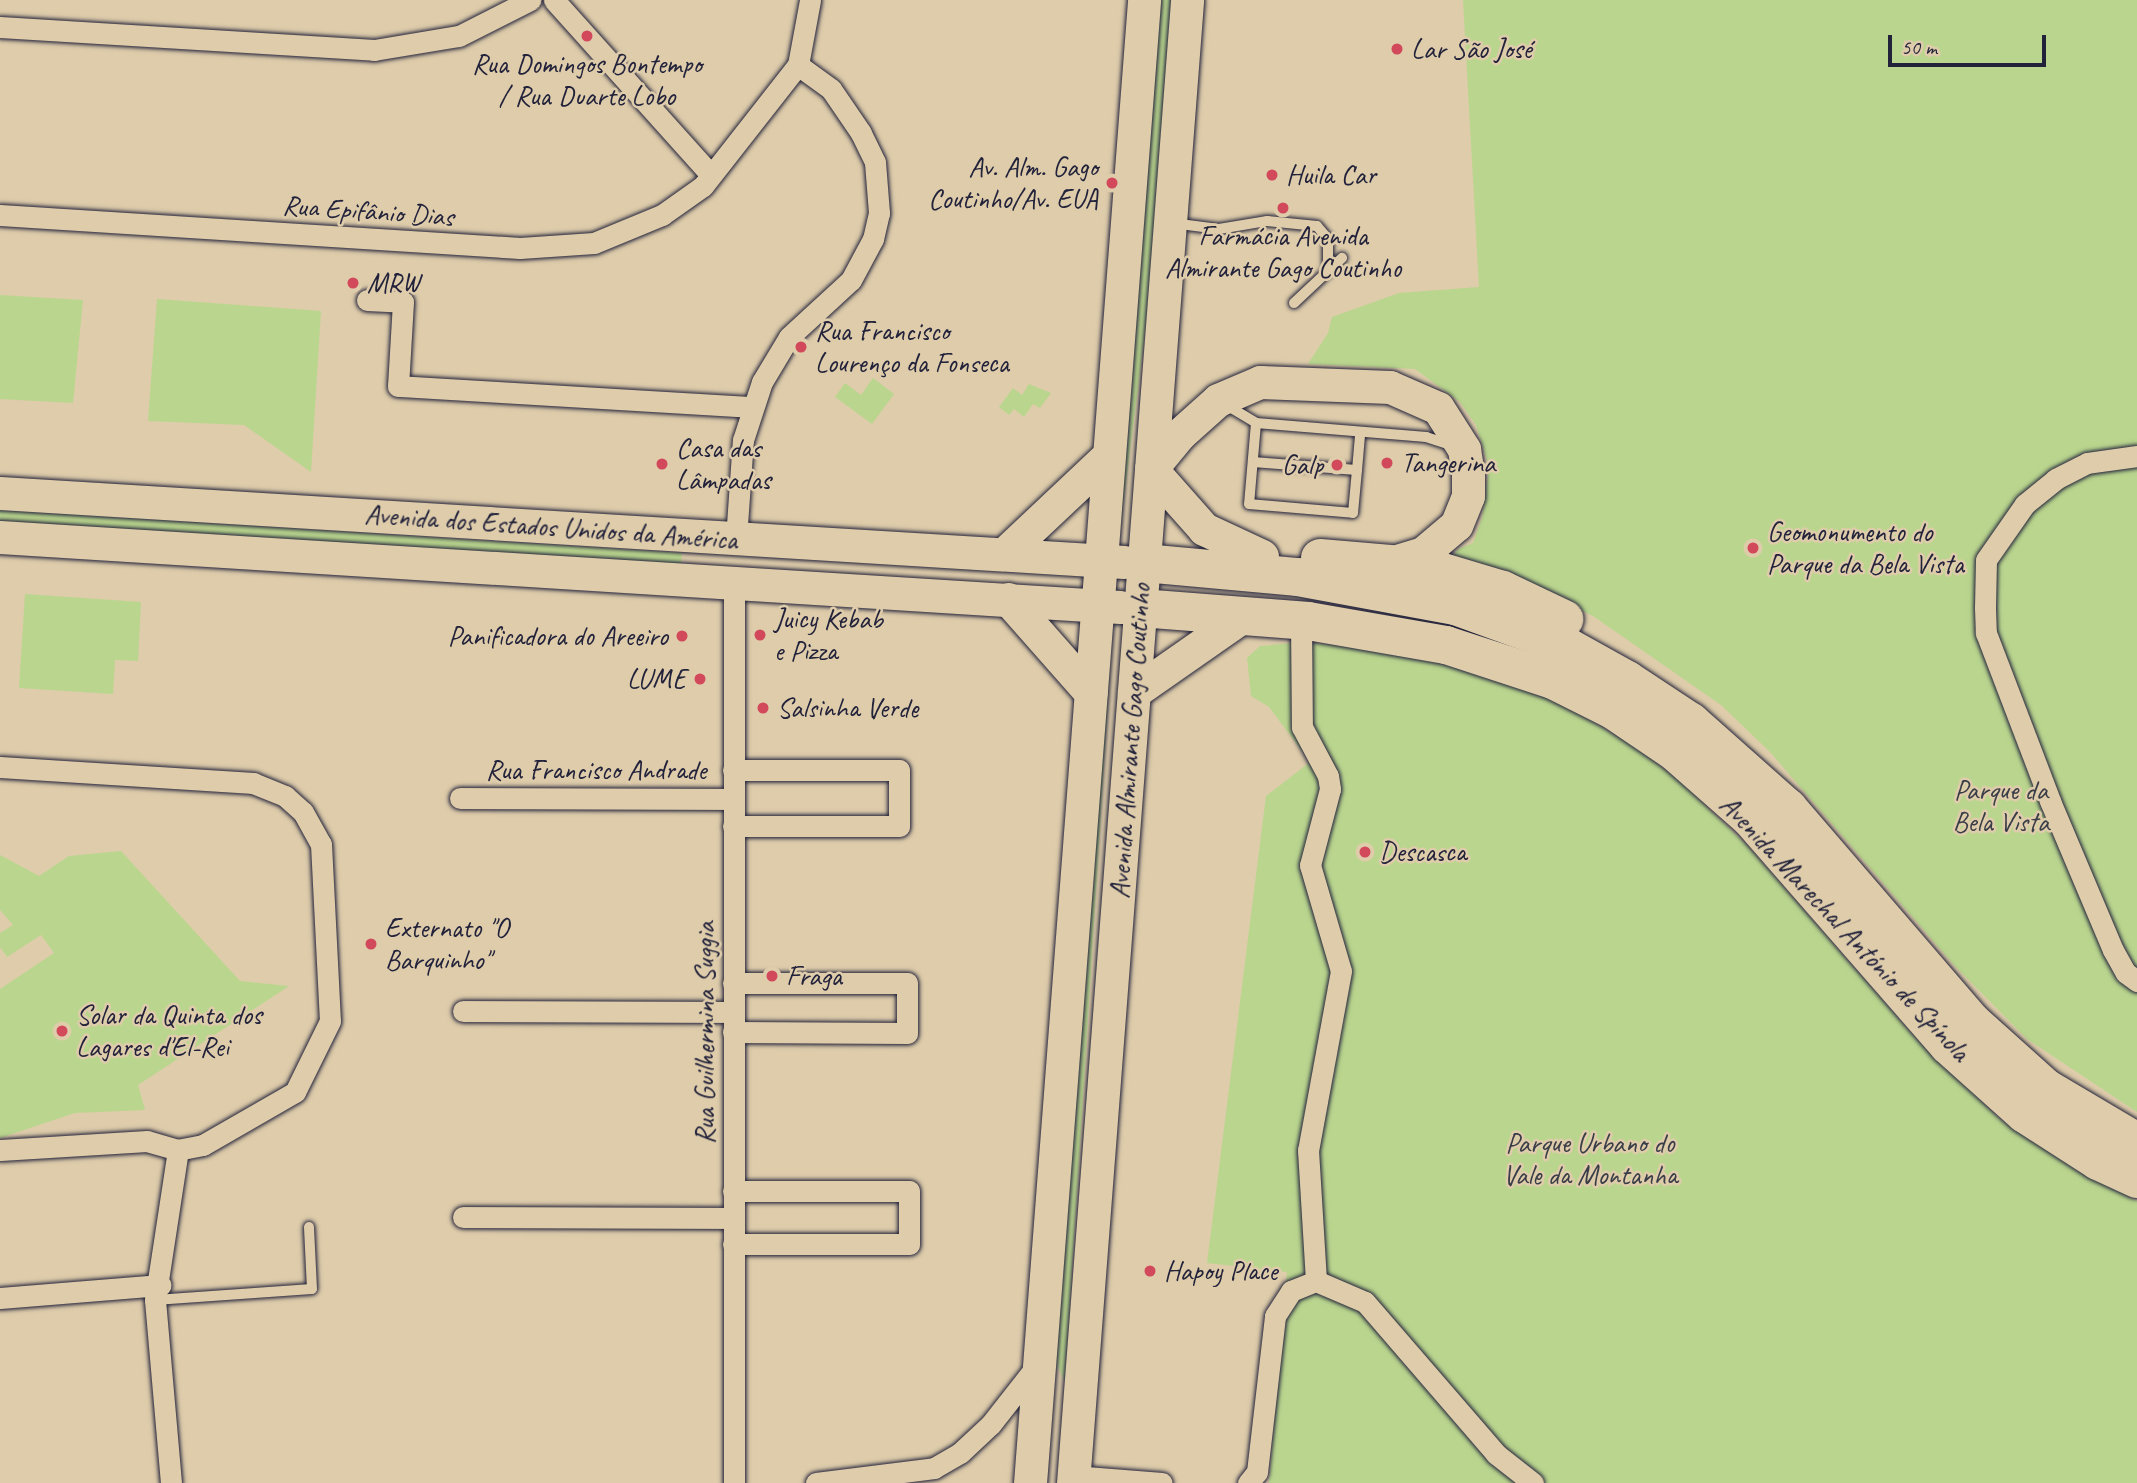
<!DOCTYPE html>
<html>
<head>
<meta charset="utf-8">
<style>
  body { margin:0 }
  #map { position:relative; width:2137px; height:1483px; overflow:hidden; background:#deccaa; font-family:Caveat,sans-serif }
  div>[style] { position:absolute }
  .green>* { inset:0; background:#bad68e }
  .roads { filter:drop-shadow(0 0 2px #22223b) drop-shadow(0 0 2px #22223b) }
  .lane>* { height:10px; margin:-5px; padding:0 5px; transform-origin:5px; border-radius:5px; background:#deccaa }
  .street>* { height:21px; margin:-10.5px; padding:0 10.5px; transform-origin:10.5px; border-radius:10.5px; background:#deccaa }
  .primary>* { height:33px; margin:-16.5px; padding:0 16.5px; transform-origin:16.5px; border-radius:16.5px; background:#deccaa }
  .highway>* { height:38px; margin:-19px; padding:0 19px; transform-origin:19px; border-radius:19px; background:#deccaa }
  .dots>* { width:19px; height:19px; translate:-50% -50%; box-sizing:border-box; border:4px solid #deccaa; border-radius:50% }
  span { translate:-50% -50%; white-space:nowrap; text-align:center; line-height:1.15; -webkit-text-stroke:5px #deccaa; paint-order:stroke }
  .poi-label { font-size:28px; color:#22223b }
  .left { translate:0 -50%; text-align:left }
  .right { translate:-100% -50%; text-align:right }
  .street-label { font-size:28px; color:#22223b }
  .park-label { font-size:28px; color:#393d47 }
  .scale { position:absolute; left:1888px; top:35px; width:158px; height:32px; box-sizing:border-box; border:4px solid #22223b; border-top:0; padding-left:9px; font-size:21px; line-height:24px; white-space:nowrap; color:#22223b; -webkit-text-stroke:5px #deccaa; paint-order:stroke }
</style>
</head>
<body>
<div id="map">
  <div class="green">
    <div style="clip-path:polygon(1158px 0,1173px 0,1153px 268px,1121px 523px,1115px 522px)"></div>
    <div style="clip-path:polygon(1463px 0,2137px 0,2137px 1112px,2027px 1039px,1954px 965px,1770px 752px,1721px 705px,1593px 616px,1523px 584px,1451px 559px,1458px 549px,1473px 543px,1482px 518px,1489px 467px,1476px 425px,1460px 402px,1415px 369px,1308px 364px,1328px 333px,1332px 317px,1399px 293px,1479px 287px)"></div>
    <div style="clip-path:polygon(0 295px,83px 300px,73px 403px,0 399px)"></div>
    <div style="clip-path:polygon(157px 299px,321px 311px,311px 472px,244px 425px,148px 421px)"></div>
    <div style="clip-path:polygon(873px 378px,894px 394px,872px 424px,835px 397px,845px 383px,861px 395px)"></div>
    <div style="clip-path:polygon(1029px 384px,1051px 393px,1040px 408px,1033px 404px,1024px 417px,1014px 409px,1009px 415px,999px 407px,1013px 388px,1022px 395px)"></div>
    <div style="clip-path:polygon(0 510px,682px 553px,681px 565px,0 522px)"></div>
    <div style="clip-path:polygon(25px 594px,141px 602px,138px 661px,115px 660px,113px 694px,19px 688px)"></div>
    <div style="clip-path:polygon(1304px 642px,1411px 653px,1553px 699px,1631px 744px,1675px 777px,1748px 846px,1913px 1035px,2001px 1120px,2074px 1168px,2137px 1201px,2137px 1483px,1269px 1483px,1287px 1272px,1207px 1263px,1266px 796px,1310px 762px,1269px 707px,1251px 696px,1247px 658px,1260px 646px)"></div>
    <div style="clip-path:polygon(1105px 655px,1111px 655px,1065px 1382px,1052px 1354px)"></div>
    <div style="clip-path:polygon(121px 851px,240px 981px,289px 986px,138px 1085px,145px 1110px,75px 1113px,0 1138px,0 989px,54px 953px,41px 935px,7px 957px,0 947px,0 933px,13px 925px,0 910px,0 855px,39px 876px,69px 856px)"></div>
  </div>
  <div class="roads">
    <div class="lane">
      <div style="left:1172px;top:223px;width:47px;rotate:7.3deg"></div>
      <div style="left:1219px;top:229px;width:49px;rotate:-9.5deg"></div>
      <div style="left:1267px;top:221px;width:50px;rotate:5.7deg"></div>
      <div style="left:1317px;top:226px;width:17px;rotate:50deg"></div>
      <div style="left:1328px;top:239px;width:32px;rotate:90deg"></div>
      <div style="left:1294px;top:303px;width:66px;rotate:-43.2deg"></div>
      <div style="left:1223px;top:403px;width:39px;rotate:31deg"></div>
      <div style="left:1256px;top:423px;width:171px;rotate:4.7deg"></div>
      <div style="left:1426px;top:437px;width:26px;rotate:18deg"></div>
      <div style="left:1256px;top:423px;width:81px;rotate:94.9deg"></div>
      <div style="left:1249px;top:504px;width:104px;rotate:4.9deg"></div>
      <div style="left:1353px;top:513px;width:43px;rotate:-84.7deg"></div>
      <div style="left:1253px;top:462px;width:104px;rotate:4.4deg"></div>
      <div style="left:1357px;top:470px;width:38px;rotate:-85deg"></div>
      <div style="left:155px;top:1300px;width:157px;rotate:-4deg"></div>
      <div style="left:312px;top:1289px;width:62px;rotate:-92.8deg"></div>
    </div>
    <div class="street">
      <div style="left:554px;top:0;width:232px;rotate:48.1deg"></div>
      <div style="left:0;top:27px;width:375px;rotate:3.5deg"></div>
      <div style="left:374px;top:50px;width:86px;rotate:-9.4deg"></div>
      <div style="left:459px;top:36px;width:80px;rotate:-26.9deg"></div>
      <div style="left:0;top:215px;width:521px;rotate:3.63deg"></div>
      <div style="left:520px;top:248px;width:74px;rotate:-3.9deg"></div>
      <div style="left:594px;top:243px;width:74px;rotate:-22.4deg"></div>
      <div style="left:662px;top:215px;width:50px;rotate:-35.3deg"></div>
      <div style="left:703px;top:186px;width:154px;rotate:-51.9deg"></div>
      <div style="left:798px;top:65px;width:66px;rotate:-79.5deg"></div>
      <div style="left:367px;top:300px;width:36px;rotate:3deg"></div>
      <div style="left:403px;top:302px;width:84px;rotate:93.4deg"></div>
      <div style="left:398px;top:386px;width:354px;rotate:3.4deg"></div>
      <div style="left:2137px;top:456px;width:50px;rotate:172deg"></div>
      <div style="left:2087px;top:463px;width:35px;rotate:153deg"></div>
      <div style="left:2056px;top:479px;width:40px;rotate:141deg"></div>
      <div style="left:2025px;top:504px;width:68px;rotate:124.9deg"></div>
      <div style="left:1986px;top:560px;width:48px;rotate:91.2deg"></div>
      <div style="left:1985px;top:608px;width:25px;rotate:88deg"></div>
      <div style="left:1986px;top:633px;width:180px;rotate:69.1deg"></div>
      <div style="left:2050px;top:801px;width:162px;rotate:67.1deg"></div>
      <div style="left:2113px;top:950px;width:26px;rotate:61deg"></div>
      <div style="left:2126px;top:973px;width:14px;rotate:36deg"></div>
      <div style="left:736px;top:539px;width:99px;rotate:-86deg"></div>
      <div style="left:743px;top:440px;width:61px;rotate:-71.9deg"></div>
      <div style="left:762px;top:382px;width:52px;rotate:-59deg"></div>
      <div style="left:789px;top:337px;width:84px;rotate:-42.6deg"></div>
      <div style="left:851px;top:280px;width:47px;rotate:-61.8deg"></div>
      <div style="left:873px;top:239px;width:27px;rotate:-77deg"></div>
      <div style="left:879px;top:213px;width:51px;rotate:-94.5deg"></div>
      <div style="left:875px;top:162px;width:32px;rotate:-116deg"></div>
      <div style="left:861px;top:133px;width:53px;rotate:-124.3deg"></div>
      <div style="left:831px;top:89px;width:41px;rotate:-144deg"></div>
      <div style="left:1301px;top:621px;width:106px;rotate:89.5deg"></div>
      <div style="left:1302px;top:727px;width:55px;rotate:62deg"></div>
      <div style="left:1328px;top:776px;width:13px;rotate:81deg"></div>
      <div style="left:1330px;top:789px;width:79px;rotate:104.7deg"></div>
      <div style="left:1310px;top:865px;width:110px;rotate:73.7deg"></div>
      <div style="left:1341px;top:971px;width:182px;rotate:100.4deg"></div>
      <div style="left:1308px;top:1150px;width:131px;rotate:86.5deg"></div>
      <div style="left:0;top:767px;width:254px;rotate:3.6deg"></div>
      <div style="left:253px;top:783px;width:35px;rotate:22deg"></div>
      <div style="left:285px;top:796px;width:24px;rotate:42deg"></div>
      <div style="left:303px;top:812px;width:37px;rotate:61deg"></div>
      <div style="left:321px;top:844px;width:177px;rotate:87.1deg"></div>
      <div style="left:330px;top:1021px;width:79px;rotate:116.2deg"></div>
      <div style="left:295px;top:1092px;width:106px;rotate:150.1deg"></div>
      <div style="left:203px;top:1145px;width:25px;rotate:169deg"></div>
      <div style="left:178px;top:1150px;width:32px;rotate:-164deg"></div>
      <div style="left:147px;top:1141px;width:147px;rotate:176.5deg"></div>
      <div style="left:460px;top:798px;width:273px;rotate:0.2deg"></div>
      <div style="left:733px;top:826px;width:166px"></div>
      <div style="left:899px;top:826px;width:56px;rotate:-90deg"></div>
      <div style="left:899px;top:770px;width:166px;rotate:180deg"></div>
      <div style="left:733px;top:983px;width:174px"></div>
      <div style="left:907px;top:983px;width:50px;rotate:90deg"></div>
      <div style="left:907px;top:1033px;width:174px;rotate:-179.7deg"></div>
      <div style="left:463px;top:1011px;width:270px;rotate:0.2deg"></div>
      <div style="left:733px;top:1191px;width:176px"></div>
      <div style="left:909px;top:1191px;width:53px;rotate:90deg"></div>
      <div style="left:909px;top:1244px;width:176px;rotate:180deg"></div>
      <div style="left:463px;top:1217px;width:270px;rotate:0.2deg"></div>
      <div style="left:1316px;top:1281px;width:53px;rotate:23.2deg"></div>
      <div style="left:1365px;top:1302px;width:201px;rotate:49.2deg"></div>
      <div style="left:1496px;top:1454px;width:47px;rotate:38.1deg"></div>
      <div style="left:0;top:1298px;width:161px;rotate:-4.6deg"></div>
      <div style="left:1073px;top:1476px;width:89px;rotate:4.5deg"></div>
      <div style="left:171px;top:1483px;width:184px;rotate:-95deg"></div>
      <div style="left:155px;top:1300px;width:152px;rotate:-81.3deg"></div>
      <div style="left:734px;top:1483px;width:901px;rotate:-90deg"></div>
      <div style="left:816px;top:1483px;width:119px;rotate:-7.2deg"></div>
      <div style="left:934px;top:1468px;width:30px;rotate:-30deg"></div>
      <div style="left:960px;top:1453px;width:42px;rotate:-43.1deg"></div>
      <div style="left:991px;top:1424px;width:76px;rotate:-51.9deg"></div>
      <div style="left:1248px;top:1483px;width:14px;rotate:-51deg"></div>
      <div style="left:1257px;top:1472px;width:157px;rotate:-83.4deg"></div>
      <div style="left:1275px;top:1316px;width:30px;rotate:-57deg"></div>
      <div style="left:1291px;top:1291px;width:27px;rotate:-22deg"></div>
    </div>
    <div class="primary">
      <div style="left:1151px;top:469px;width:45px;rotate:-50.4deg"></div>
      <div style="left:1180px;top:434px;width:51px;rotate:-41.8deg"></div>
      <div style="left:1218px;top:400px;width:46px;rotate:-23.2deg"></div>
      <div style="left:1260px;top:382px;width:130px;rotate:2.2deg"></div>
      <div style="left:1390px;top:387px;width:52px;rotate:23.6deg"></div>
      <div style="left:1438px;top:408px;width:49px;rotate:57.6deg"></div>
      <div style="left:1464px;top:449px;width:24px;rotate:81deg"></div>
      <div style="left:1468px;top:473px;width:23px;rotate:90deg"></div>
      <div style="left:1468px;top:496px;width:31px;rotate:112deg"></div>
      <div style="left:1456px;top:525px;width:43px;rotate:139.7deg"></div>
      <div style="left:1423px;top:553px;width:31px;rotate:163deg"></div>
      <div style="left:1151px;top:469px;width:80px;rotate:48.5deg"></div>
      <div style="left:1204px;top:529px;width:64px;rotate:25deg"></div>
      <div style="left:0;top:493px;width:1126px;rotate:3.51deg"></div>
      <div style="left:0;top:537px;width:1122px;rotate:3.58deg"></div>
      <div style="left:1004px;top:554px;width:144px;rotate:-43.3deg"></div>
      <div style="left:1008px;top:599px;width:125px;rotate:48.6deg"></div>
      <div style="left:1134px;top:692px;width:133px;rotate:-34.9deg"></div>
      <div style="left:1030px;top:1483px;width:1487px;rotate:-85.6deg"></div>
      <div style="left:1073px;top:1483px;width:1487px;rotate:-85.6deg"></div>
    </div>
    <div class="highway">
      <div style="left:1320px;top:558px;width:106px;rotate:4.9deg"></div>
      <div style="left:1426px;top:567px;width:80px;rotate:16.6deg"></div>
      <div style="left:1503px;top:590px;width:68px;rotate:25.4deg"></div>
      <div style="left:1144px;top:563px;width:155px;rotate:5.2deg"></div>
      <div style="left:1298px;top:577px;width:160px;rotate:10.5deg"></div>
      <div style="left:1455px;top:606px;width:120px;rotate:19.9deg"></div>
      <div style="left:1568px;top:647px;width:68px;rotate:29.2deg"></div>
      <div style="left:1627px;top:680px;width:77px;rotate:33.3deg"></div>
      <div style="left:1691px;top:722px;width:130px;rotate:41.6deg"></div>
      <div style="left:1788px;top:808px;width:281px;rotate:49.3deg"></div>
      <div style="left:1971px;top:1021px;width:101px;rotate:41.8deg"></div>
      <div style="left:2046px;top:1088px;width:106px;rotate:30.7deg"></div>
      <div style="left:1140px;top:608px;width:169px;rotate:4.4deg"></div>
      <div style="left:1308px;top:621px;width:140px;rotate:9.9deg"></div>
      <div style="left:1446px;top:645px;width:113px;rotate:18.1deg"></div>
      <div style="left:1553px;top:680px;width:67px;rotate:26.6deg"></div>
      <div style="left:1613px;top:710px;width:75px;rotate:34.1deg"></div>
      <div style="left:1675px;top:752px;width:101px;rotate:41.4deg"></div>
      <div style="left:1751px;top:819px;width:300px;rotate:48.9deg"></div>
      <div style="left:1948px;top:1045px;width:103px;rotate:41.9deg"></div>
      <div style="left:2025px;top:1114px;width:87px;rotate:32.8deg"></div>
      <div style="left:2098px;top:1161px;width:43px;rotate:24.8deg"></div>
    </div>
  </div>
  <div class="dots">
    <div style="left:587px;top:36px;background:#d1495b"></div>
    <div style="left:1397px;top:49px;background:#d1495b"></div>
    <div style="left:1272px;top:175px;background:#d1495b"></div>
    <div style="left:1112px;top:183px;background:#d1495b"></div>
    <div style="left:1283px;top:208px;background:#d1495b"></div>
    <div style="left:353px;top:283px;background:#d1495b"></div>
    <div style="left:801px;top:347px;background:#d1495b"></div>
    <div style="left:1387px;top:463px;background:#d1495b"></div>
    <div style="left:662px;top:464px;background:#d1495b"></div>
    <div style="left:1337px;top:465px;background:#d1495b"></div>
    <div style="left:1753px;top:548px;background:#d1495b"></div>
    <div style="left:760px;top:635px;background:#d1495b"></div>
    <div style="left:682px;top:636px;background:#d1495b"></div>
    <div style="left:700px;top:679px;background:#d1495b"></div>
    <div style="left:763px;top:708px;background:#d1495b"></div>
    <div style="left:1365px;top:852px;background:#d1495b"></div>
    <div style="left:371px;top:944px;background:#d1495b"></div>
    <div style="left:772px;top:976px;background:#d1495b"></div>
    <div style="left:62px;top:1031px;background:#d1495b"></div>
    <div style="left:1150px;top:1271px;background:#d1495b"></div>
  </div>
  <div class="poi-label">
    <span class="left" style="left:1411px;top:49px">Lar São José</span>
    <span style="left:587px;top:80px">Rua Domingos Bontempo<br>/ Rua Duarte Lobo</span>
    <span class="right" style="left:1098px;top:183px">Av. Alm. Gago<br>Coutinho/Av. EUA</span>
    <span class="left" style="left:1286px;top:175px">Huila Car</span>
    <span style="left:1283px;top:252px">Farmácia Avenida<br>Almirante Gago Coutinho</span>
    <span class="left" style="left:367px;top:283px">MRW</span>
    <span class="left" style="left:815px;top:347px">Rua Francisco<br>Lourenço da Fonseca</span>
    <span class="left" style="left:676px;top:464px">Casa das<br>Lâmpadas</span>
    <span class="left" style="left:1401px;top:463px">Tangerina</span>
    <span class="right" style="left:1323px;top:465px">Galp</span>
    <span class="left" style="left:1767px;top:548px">Geomonumento do<br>Parque da Bela Vista</span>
    <span class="left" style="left:774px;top:635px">Juicy Kebab<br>e Pizza</span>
    <span class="right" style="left:668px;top:636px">Panificadora do Areeiro</span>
    <span class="right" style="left:686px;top:679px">LUME</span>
    <span class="left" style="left:777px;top:708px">Salsinha Verde</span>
    <span class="left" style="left:1379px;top:852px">Descasca</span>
    <span class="left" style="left:385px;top:944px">Externato "O<br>Barquinho"</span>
    <span class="left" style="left:786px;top:976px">Fraga</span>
    <span class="left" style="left:76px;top:1031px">Solar da Quinta dos<br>Lagares d'El-Rei</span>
    <span class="left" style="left:1164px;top:1271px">Hapoy Place</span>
  </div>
  <div class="street-label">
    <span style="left:368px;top:211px;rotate:4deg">Rua Epifânio Dias</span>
    <span style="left:551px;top:527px;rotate:4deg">Avenida dos Estados Unidos da América</span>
    <span style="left:1130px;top:741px;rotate:-86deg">Avenida Almirante Gago Coutinho</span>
    <span style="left:596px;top:770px">Rua Francisco Andrade</span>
    <span style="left:1845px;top:928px;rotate:47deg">Avenida Marechal António de Spínola</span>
    <span style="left:705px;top:1033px;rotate:-90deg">Rua Guilhermina Suggia</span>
  </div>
  <div class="park-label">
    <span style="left:2001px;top:806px">Parque da<br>Bela Vista</span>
    <span style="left:1590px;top:1159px">Parque Urbano do<br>Vale da Montanha</span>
  </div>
  <div class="scale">50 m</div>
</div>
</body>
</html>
